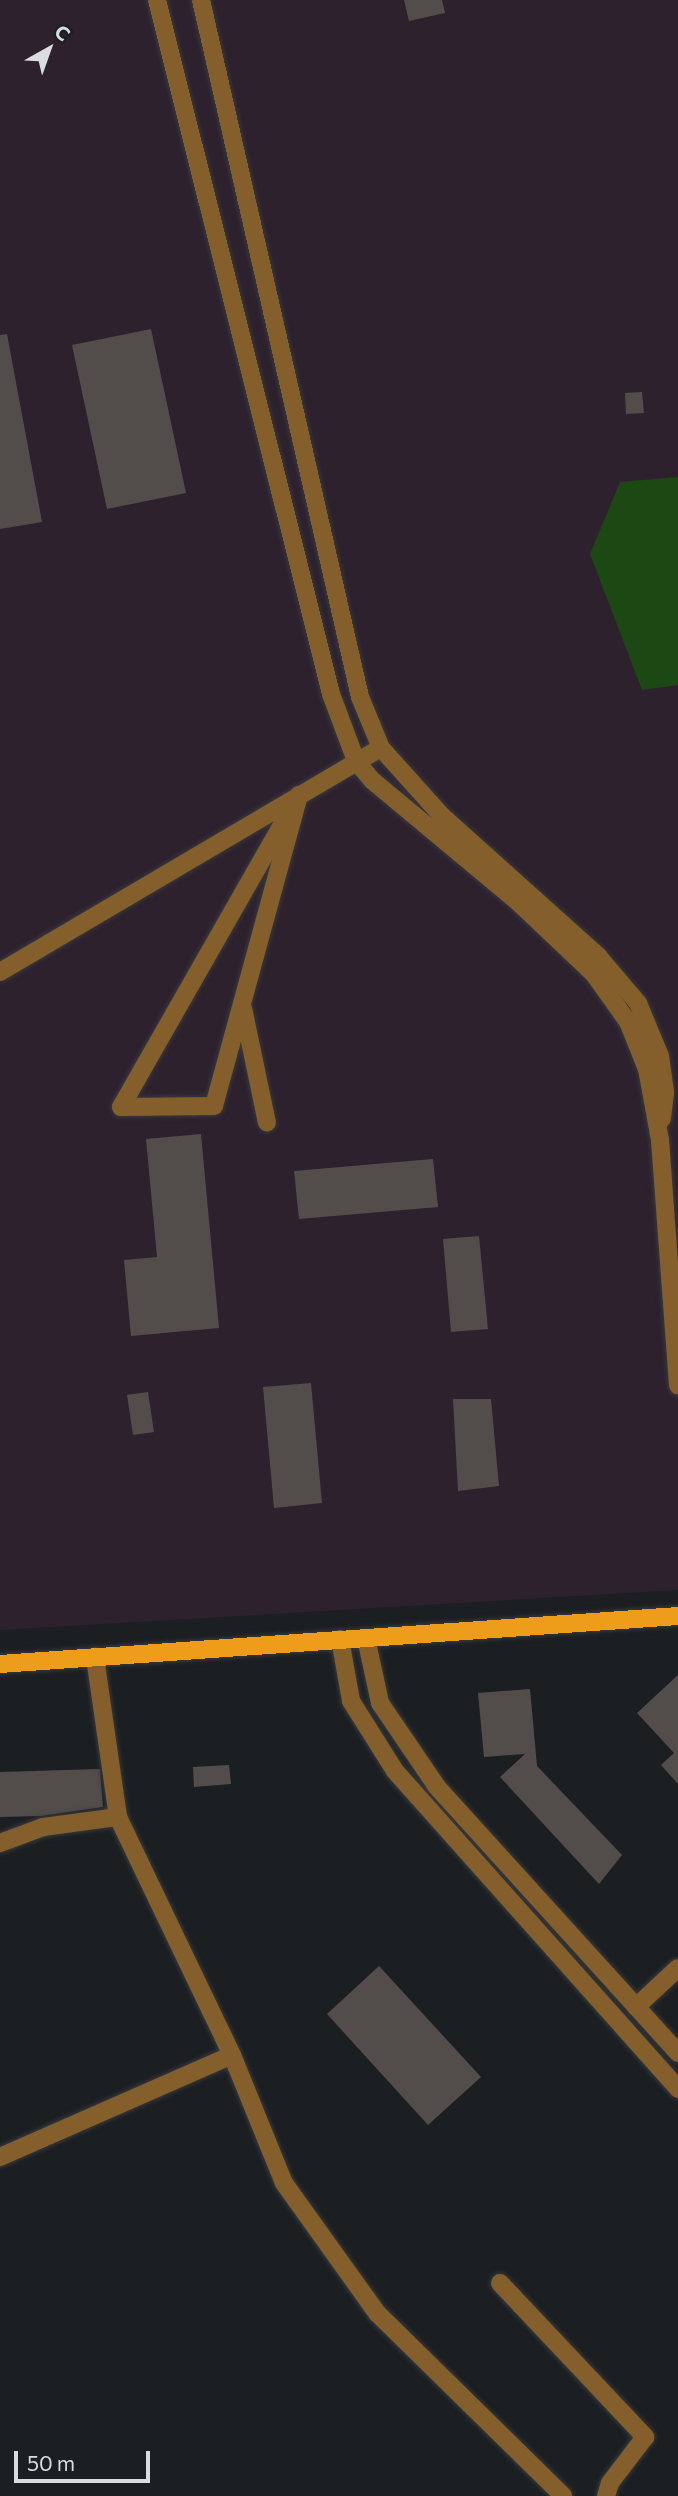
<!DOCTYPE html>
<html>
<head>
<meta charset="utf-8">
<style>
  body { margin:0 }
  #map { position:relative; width:678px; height:2496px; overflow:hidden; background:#1c1f22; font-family:Commissioner,sans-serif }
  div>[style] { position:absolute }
  .industrial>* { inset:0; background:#2e212e }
  .green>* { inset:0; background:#1c4814 }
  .building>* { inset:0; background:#524d4b }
  .roads { filter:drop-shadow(0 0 2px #37393c) drop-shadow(0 0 2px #37393c) }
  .minor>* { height:18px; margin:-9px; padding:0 9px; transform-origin:9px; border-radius:9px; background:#845f2c }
  .major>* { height:18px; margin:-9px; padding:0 9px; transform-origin:9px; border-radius:9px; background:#ed9d19 }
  span { translate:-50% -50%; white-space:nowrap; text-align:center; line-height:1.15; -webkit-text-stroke:5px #1c1f22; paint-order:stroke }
  .north { position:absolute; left:14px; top:14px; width:70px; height:70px; -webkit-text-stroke:5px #1c1f22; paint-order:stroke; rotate:40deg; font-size:19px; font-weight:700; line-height:28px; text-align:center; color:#dadcde }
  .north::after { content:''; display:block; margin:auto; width:24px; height:32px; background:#dadcde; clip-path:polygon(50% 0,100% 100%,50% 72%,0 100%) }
  .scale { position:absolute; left:14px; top:2451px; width:136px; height:32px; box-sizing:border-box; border:4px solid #dadcde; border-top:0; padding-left:9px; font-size:21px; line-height:24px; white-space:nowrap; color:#dadcde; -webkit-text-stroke:5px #1c1f22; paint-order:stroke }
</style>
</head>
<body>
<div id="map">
  <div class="industrial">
    <div style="clip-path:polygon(0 0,678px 0,678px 1590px,0 1630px)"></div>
  </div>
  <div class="green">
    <div style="clip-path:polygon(678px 477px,678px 685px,642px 690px,590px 554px,620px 482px)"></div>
  </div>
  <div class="building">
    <div style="clip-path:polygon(404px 0,442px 0,445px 13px,409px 21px)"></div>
    <div style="clip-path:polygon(151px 329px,186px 493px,107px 509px,72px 345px)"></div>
    <div style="clip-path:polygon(7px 334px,42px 522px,0 529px,0 335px)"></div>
    <div style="clip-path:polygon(642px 392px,644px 413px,626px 414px,625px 393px)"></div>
    <div style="clip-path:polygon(201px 1134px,219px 1328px,131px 1336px,124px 1260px,157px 1257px,146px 1139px)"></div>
    <div style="clip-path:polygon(433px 1159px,438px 1207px,299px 1219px,294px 1171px)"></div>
    <div style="clip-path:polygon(479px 1236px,488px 1329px,451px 1332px,443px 1239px)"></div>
    <div style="clip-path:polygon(311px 1383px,322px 1503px,274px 1508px,263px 1387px)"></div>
    <div style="clip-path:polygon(148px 1392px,154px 1432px,133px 1435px,127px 1395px)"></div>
    <div style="clip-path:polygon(453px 1399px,491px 1399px,499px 1486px,458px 1491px)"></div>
    <div style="clip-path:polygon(678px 1675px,678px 1784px,661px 1765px,674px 1753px,637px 1713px)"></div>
    <div style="clip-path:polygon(530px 1689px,537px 1766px,622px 1855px,599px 1884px,500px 1777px,525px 1754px,484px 1757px,478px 1693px)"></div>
    <div style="clip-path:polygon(229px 1765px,231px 1784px,194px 1787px,193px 1767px)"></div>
    <div style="clip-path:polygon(100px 1769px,103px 1807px,41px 1816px,0 1817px,0 1772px)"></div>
    <div style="clip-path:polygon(379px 1966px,481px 2077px,428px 2125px,327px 2014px)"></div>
  </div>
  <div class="roads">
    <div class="minor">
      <div style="left:157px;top:0;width:715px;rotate:75.92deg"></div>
      <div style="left:331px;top:694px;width:72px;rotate:69.5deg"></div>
      <div style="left:356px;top:761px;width:26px;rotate:50deg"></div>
      <div style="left:373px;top:781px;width:189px;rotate:39.8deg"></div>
      <div style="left:518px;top:902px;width:105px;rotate:43.5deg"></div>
      <div style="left:594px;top:974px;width:59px;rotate:54.7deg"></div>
      <div style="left:628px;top:1022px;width:51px;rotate:68deg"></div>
      <div style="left:647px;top:1069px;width:72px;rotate:79.6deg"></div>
      <div style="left:660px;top:1140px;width:246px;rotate:85.8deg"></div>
      <div style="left:201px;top:0;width:715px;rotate:77.15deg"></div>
      <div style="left:360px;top:697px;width:55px;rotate:67.6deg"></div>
      <div style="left:381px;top:748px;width:91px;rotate:48.1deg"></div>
      <div style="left:442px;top:816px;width:210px;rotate:41.9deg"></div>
      <div style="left:598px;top:956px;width:62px;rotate:49.6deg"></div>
      <div style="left:638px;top:1003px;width:57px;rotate:67.5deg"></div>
      <div style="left:660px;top:1056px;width:37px;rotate:82deg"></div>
      <div style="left:665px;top:1093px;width:26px;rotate:97deg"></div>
      <div style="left:299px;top:795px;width:322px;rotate:105.3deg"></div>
      <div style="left:214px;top:1106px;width:93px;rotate:179.4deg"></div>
      <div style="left:121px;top:1107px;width:359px;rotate:-60.3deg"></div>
      <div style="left:0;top:972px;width:442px;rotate:-30.5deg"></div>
      <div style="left:243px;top:1008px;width:117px;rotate:78.2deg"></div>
      <div style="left:366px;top:1638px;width:66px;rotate:77.8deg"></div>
      <div style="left:380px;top:1703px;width:102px;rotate:55.8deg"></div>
      <div style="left:437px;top:1787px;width:359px;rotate:47.8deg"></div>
      <div style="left:340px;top:1639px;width:63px;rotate:79.9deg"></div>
      <div style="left:351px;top:1701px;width:83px;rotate:57.8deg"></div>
      <div style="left:395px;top:1771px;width:426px;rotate:48.3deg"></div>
      <div style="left:0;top:1843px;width:46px;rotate:-20.4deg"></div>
      <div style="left:43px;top:1827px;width:76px;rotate:-7.6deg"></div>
      <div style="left:118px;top:1817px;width:162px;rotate:-98.2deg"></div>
      <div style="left:636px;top:2007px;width:57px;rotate:-42.9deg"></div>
      <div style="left:232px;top:2055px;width:138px;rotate:67.9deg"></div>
      <div style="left:284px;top:2183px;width:160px;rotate:54.4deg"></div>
      <div style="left:377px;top:2313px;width:261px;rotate:44.5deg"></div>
      <div style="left:0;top:2157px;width:253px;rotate:-23.7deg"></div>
      <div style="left:232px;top:2055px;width:264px;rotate:-115.6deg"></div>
      <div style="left:500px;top:2283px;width:212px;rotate:46.7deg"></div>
      <div style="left:645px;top:2437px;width:58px;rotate:127.3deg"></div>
      <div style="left:610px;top:2483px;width:14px;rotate:107deg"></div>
    </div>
    <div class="major">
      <div style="left:0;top:1664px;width:680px;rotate:-4.05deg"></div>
    </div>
  </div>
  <div class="north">С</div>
  <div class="scale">50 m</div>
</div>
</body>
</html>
